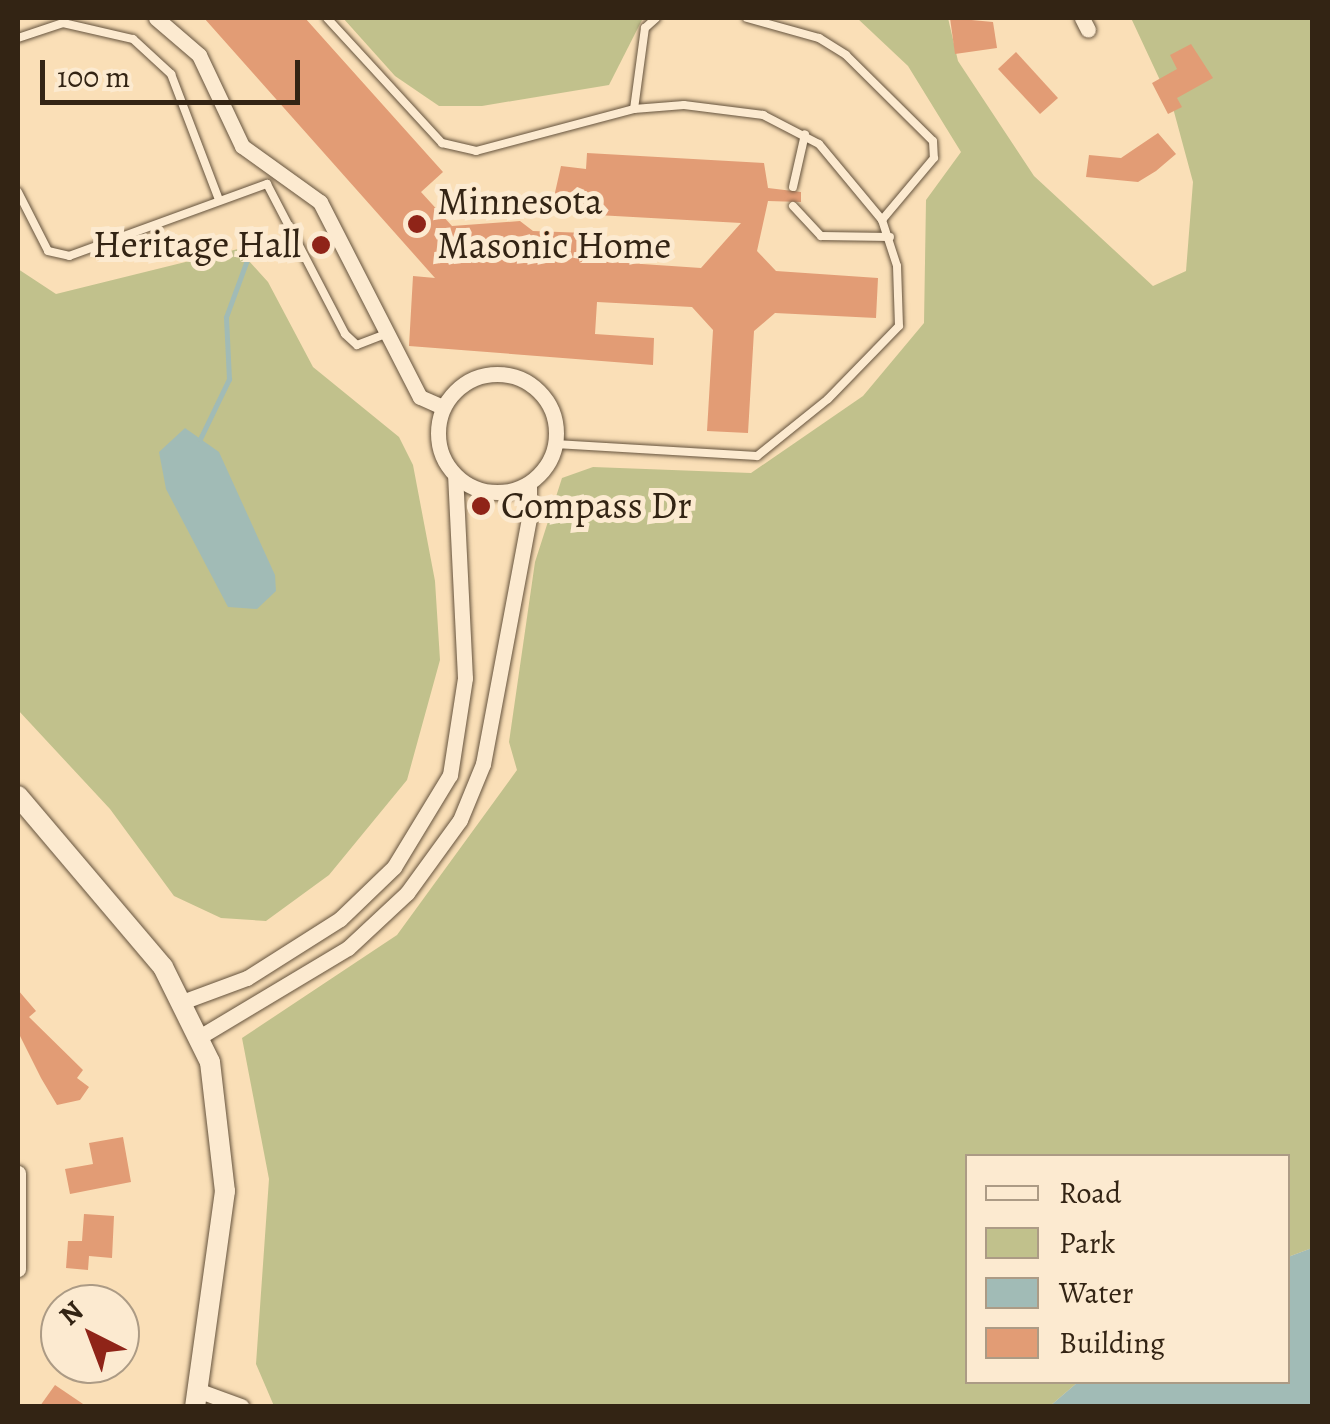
<!DOCTYPE html>
<html>
<head>
<meta charset="utf-8">
<style>
  body { margin:0 }
  #map { position:relative; width:1330px; height:1424px; overflow:hidden; background:#fadfb7; font-family:Alegreya,serif }
  div>[style] { position:absolute }
  .green>* { inset:0; background:#c1c18c }
  .water>* { inset:0; background:#a1bbb6 }
  .stream>* { height:5px; margin:-2.5px; padding:0 2.5px; transform-origin:2.5px; border-radius:2.5px; background:#a1bbb6 }
  .building>* { inset:0; background:#e29c75 }
  .roads { filter:drop-shadow(0 0 2px #65533d) drop-shadow(0 0 2px #65533d) }
  .service>* { height:8px; margin:-4px; padding:0 4px; transform-origin:4px; border-radius:4px; background:#fcead0 }
  .minor>* { height:15px; margin:-7.5px; padding:0 7.5px; transform-origin:7.5px; border-radius:7.5px; background:#fcead0 }
  .minor>.ring { margin:-7.5px; padding:0; box-sizing:content-box; background:none; border:15px solid #fcead0; border-radius:50% }
  .tertiary>* { height:20px; margin:-10px; padding:0 10px; transform-origin:10px; border-radius:10px; background:#fcead0 }
  .dots>* { width:28px; height:28px; translate:-50% -50%; box-sizing:border-box; border:5px solid #fcead0; border-radius:50% }
  span { translate:-50% -50%; white-space:nowrap; text-align:center; line-height:1.15; -webkit-text-stroke:10px #fcead0; paint-order:stroke }
  .poi-label { font-size:38px; color:#332414 }
  .left { translate:0 -50%; text-align:left }
  .right { translate:-100% -50%; text-align:right }
  .frame { position:absolute; inset:0; border:20px solid #332414; pointer-events:none }
  .legend { position:absolute; left:965px; top:1154px; width:325px; height:230px; box-sizing:border-box; background:#fcead0; border:2px solid #ac9b85; margin:0; padding:12px 18px; list-style:none; font-size:30px; color:#332414 }
  .legend li { display:flex; align-items:center; gap:20px; height:50px }
  .legend b { width:50px; border:2px solid #ac9b85 }
  .north { position:absolute; left:40px; top:1284px; width:100px; height:100px; box-sizing:border-box; background:#fcead0; border:2px solid #ac9b85; border-radius:50%; rotate:318deg; font-size:28px; font-weight:700; line-height:40px; text-align:center; color:#332414 }
  .north::after { content:''; display:block; margin:auto; width:35px; height:45px; background:#8f2418; clip-path:polygon(50% 0,100% 100%,50% 72%,0 100%) }
  .scale { position:absolute; left:40px; top:60px; width:260px; height:45px; box-sizing:border-box; border:5px solid #332414; border-top:0; padding-left:12px; font-size:30px; line-height:35px; white-space:nowrap; color:#332414; -webkit-text-stroke:8px #fcead0; paint-order:stroke }
</style>
</head>
<body>
<div id="map">
  <div class="green">
    <div style="clip-path:polygon(343px 18px,643px 18px,609px 85px,482px 106px,439px 106px,395px 76px)"></div>
    <div style="clip-path:polygon(857px 18px,948px 18px,958px 61px,1034px 176px,1153px 286px,1186px 271px,1193px 182px,1173px 108px,1131px 18px,1312px 18px,1312px 1248px,1288px 1257px,1288px 1156px,968px 1156px,968px 1382px,1078px 1382px,1050px 1406px,274px 1406px,256px 1364px,269px 1179px,242px 1038px,397px 935px,517px 770px,509px 742px,535px 562px,562px 478px,593px 467px,751px 473px,863px 396px,924px 323px,926px 200px,961px 152px,908px 66px)"></div>
    <div style="clip-path:polygon(238px 249px,268px 282px,313px 367px,399px 437px,413px 465px,435px 581px,440px 660px,407px 780px,329px 875px,266px 921px,221px 918px,174px 896px,110px 809px,18px 710px,18px 269px,56px 294px)"></div>
  </div>
  <div class="water">
    <div style="clip-path:polygon(185px 428px,219px 452px,275px 575px,276px 591px,257px 609px,228px 607px,166px 489px,159px 452px)"></div>
    <div style="clip-path:polygon(1312px 1248px,1312px 1406px,1050px 1406px,1078px 1382px,1288px 1382px,1288px 1257px)"></div>
  </div>
  <div class="stream">
    <div style="left:200px;top:439px;width:67px;rotate:-64.2deg"></div>
    <div style="left:229px;top:379px;width:62px;rotate:-92.8deg"></div>
    <div style="left:226px;top:317px;width:93px;rotate:-69.8deg"></div>
  </div>
  <div class="building">
    <div style="clip-path:polygon(204px 18px,305px 18px,443px 172px,421px 192px,452px 226px,520px 221px,533px 231px,586px 233px,583px 260px,701px 268px,741px 223px,579px 214px,580px 199px,554px 197px,561px 166px,586px 169px,587px 153px,764px 163px,768px 188px,801px 192px,801px 202px,768px 201px,757px 251px,776px 271px,878px 278px,876px 318px,775px 313px,754px 331px,748px 433px,707px 431px,713px 330px,692px 307px,597px 302px,595px 334px,654px 338px,653px 365px,409px 346px,413px 276px,435px 278px)"></div>
    <div style="clip-path:polygon(950px 18px,993px 22px,997px 48px,955px 54px)"></div>
    <div style="clip-path:polygon(1191px 44px,1213px 78px,1177px 98px,1182px 107px,1168px 114px,1152px 83px,1177px 69px,1170px 55px)"></div>
    <div style="clip-path:polygon(1016px 52px,1058px 98px,1040px 114px,998px 69px)"></div>
    <div style="clip-path:polygon(1158px 133px,1176px 154px,1156px 171px,1138px 182px,1086px 177px,1089px 155px,1121px 158px)"></div>
    <div style="clip-path:polygon(18px 990px,36px 1011px,29px 1017px,83px 1070px,77px 1078px,89px 1087px,80px 1100px,57px 1105px,41px 1078px,18px 1032px)"></div>
    <div style="clip-path:polygon(123px 1137px,131px 1182px,70px 1194px,65px 1169px,93px 1164px,89px 1143px)"></div>
    <div style="clip-path:polygon(84px 1214px,114px 1216px,112px 1258px,89px 1256px,88px 1270px,66px 1268px,68px 1241px,82px 1241px)"></div>
    <div style="clip-path:polygon(55px 1385px,86px 1406px,40px 1406px)"></div>
  </div>
  <div class="roads">
    <div class="service">
      <div style="left:327px;top:18px;width:170px;rotate:47.4deg"></div>
      <div style="left:442px;top:143px;width:35px;rotate:13deg"></div>
      <div style="left:476px;top:151px;width:163px;rotate:-14.9deg"></div>
      <div style="left:634px;top:109px;width:50px;rotate:-4.6deg"></div>
      <div style="left:684px;top:105px;width:80px;rotate:7.2deg"></div>
      <div style="left:763px;top:115px;width:63px;rotate:27.4deg"></div>
      <div style="left:819px;top:144px;width:99px;rotate:50.3deg"></div>
      <div style="left:882px;top:220px;width:48px;rotate:71.9deg"></div>
      <div style="left:897px;top:266px;width:60px;rotate:88.1deg"></div>
      <div style="left:899px;top:326px;width:102px;rotate:134.2deg"></div>
      <div style="left:828px;top:399px;width:91px;rotate:141.2deg"></div>
      <div style="left:757px;top:456px;width:202px;rotate:-176.6deg"></div>
      <div style="left:747px;top:18px;width:75px;rotate:15.5deg"></div>
      <div style="left:819px;top:38px;width:32px;rotate:32deg"></div>
      <div style="left:846px;top:55px;width:122px;rotate:44.7deg"></div>
      <div style="left:933px;top:141px;width:17px;rotate:87deg"></div>
      <div style="left:934px;top:158px;width:81px;rotate:130deg"></div>
      <div style="left:18px;top:38px;width:47px;rotate:-18.4deg"></div>
      <div style="left:63px;top:23px;width:72px;rotate:12.9deg"></div>
      <div style="left:133px;top:39px;width:52px;rotate:42.6deg"></div>
      <div style="left:171px;top:74px;width:132px;rotate:69.1deg"></div>
      <div style="left:634px;top:109px;width:82px;rotate:-82.3deg"></div>
      <div style="left:645px;top:28px;width:15px;rotate:-42deg"></div>
      <div style="left:793px;top:187px;width:54px;rotate:-77.2deg"></div>
      <div style="left:18px;top:192px;width:66px;rotate:63deg"></div>
      <div style="left:48px;top:251px;width:22px;rotate:13deg"></div>
      <div style="left:69px;top:256px;width:211px;rotate:-20deg"></div>
      <div style="left:267px;top:184px;width:169px;rotate:62.5deg"></div>
      <div style="left:345px;top:334px;width:16px;rotate:43deg"></div>
      <div style="left:357px;top:345px;width:31px;rotate:-21deg"></div>
      <div style="left:793px;top:206px;width:41px;rotate:47deg"></div>
      <div style="left:821px;top:236px;width:69px;rotate:0.8deg"></div>
    </div>
    <div class="minor">
      <div style="left:156px;top:18px;width:57px;rotate:40.7deg"></div>
      <div style="left:199px;top:55px;width:101px;rotate:64.7deg"></div>
      <div style="left:242px;top:146px;width:96px;rotate:35.7deg"></div>
      <div style="left:320px;top:202px;width:219px;rotate:62.9deg"></div>
      <div style="left:420px;top:397px;width:22px;rotate:24deg"></div>
      <div style="left:1082px;top:18px;width:13px;rotate:63deg"></div>
      <div class="ring" style="left:438px;top:374px;width:103px;height:103px"></div>
      <div style="left:182px;top:1002px;width:69px;rotate:-20.3deg"></div>
      <div style="left:247px;top:978px;width:110px;rotate:-32.4deg"></div>
      <div style="left:340px;top:919px;width:75px;rotate:-43.9deg"></div>
      <div style="left:394px;top:867px;width:108px;rotate:-58.7deg"></div>
      <div style="left:450px;top:775px;width:98px;rotate:-81.2deg"></div>
      <div style="left:465px;top:678px;width:202px;rotate:-92.8deg"></div>
      <div style="left:201px;top:1036px;width:171px;rotate:-30.9deg"></div>
      <div style="left:348px;top:948px;width:81px;rotate:-43deg"></div>
      <div style="left:407px;top:893px;width:90px;rotate:-54deg"></div>
      <div style="left:460px;top:820px;width:61px;rotate:-67.7deg"></div>
      <div style="left:483px;top:764px;width:249px;rotate:-79.4deg"></div>
      <div style="left:529px;top:519px;width:34px;rotate:-90deg"></div>
      <div style="left:18px;top:1173px;width:96px;rotate:90deg"></div>
      <div style="left:200px;top:1391px;width:44px;rotate:20.1deg"></div>
    </div>
    <div class="tertiary">
      <div style="left:18px;top:796px;width:224px;rotate:49.7deg"></div>
      <div style="left:163px;top:967px;width:106px;rotate:63.7deg"></div>
      <div style="left:210px;top:1062px;width:130px;rotate:83.4deg"></div>
      <div style="left:225px;top:1191px;width:217px;rotate:97.9deg"></div>
    </div>
  </div>
  <div class="dots">
    <div style="left:417px;top:224px;background:#8f2418"></div>
    <div style="left:321px;top:245px;background:#8f2418"></div>
    <div style="left:481px;top:506px;background:#8f2418"></div>
  </div>
  <div class="poi-label">
    <span class="left" style="left:437px;top:224px">Minnesota<br>Masonic Home</span>
    <span class="right" style="left:301px;top:245px">Heritage Hall</span>
    <span class="left" style="left:501px;top:506px">Compass Dr</span>
  </div>
  <div class="frame"></div>
  <ul class="legend">
  <li><b style="height:12px;background:#fcead0"></b>Road</li>
  <li><b style="height:28px;background:#c1c18c"></b>Park</li>
  <li><b style="height:28px;background:#a1bbb6"></b>Water</li>
  <li><b style="height:28px;background:#e29c75"></b>Building</li>
  </ul>
  <div class="north">N</div>
  <div class="scale">100 m</div>
</div>
</body>
</html>
